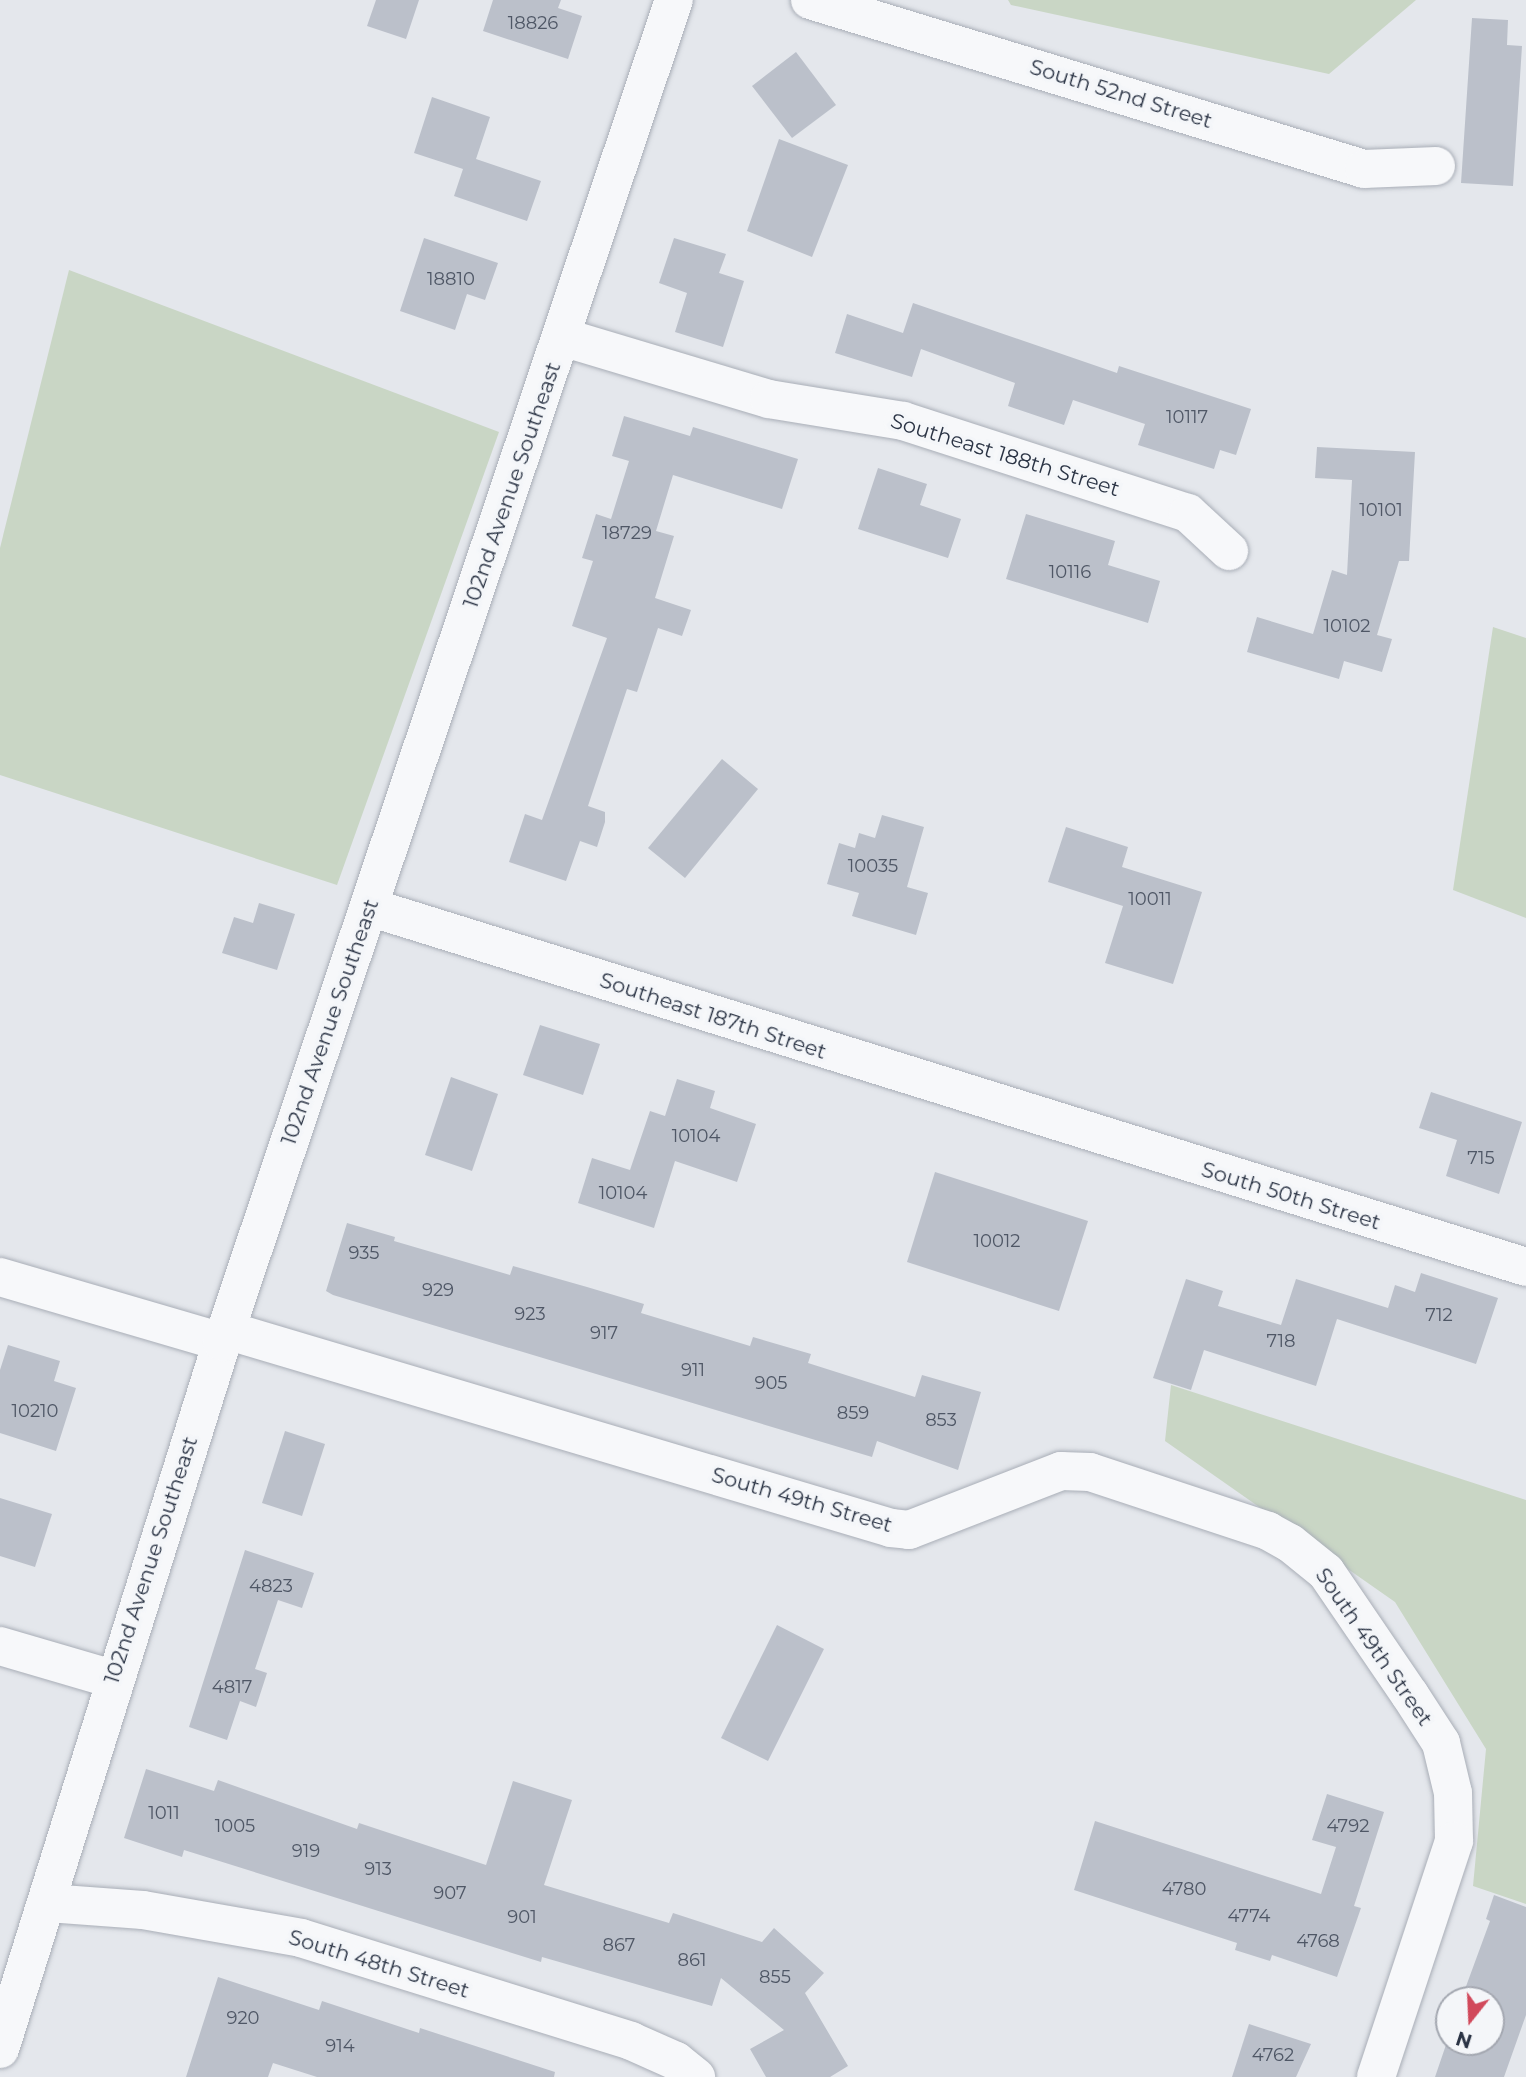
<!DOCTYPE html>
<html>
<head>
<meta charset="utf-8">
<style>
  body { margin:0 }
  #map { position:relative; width:1526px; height:2077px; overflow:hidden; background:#e4e7ec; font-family:Montserrat,sans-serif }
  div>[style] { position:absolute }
  .green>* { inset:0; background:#c9d6c5 }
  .building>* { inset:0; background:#bbc0ca }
  .roads { filter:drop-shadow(0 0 2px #a9aeb7) drop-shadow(0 0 2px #a9aeb7) }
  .minor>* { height:38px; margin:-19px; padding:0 19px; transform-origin:19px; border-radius:19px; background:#f7f8fa }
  span { translate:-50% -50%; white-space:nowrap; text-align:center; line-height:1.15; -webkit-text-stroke:7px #f4f6f9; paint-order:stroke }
  .number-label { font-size:18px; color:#4f5766 }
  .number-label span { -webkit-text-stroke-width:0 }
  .street-label { font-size:21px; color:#2b3445 }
  .north { position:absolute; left:1435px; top:1986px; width:70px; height:70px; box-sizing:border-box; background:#f4f6f9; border:2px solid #a4a8b1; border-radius:50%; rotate:198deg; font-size:19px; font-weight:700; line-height:28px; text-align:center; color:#2b3445 }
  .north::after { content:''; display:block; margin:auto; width:24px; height:32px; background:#d1495b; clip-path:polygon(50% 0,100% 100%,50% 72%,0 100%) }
</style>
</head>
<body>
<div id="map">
  <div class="green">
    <div style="clip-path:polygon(1008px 0,1416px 0,1329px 74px,1011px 5px)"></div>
    <div style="clip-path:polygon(69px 270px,499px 432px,337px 885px,0 775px,0 548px)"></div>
    <div style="clip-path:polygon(1493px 627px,1526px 638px,1526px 918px,1453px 890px)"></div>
    <div style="clip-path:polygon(1171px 1385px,1526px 1500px,1526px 1904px,1473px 1886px,1486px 1749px,1395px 1602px,1165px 1441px)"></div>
  </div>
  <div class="building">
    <div style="clip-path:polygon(376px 0,419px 0,406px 39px,367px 26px)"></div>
    <div style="clip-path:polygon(493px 0,561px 0,558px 8px,582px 16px,568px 59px,483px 31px)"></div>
    <div style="clip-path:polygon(1472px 18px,1508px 20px,1507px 45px,1522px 46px,1513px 186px,1461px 183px)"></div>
    <div style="clip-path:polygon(796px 52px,836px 105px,792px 138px,752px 86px)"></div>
    <div style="clip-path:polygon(432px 97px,490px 117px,476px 159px,541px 181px,527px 221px,454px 196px,463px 169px,414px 153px)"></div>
    <div style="clip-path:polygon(779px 139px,848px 165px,812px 257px,747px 231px)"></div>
    <div style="clip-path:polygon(424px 238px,498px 263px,485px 300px,467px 294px,455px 330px,400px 311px)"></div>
    <div style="clip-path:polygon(674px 238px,726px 254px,719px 273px,744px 281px,723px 347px,675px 332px,687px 293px,659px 283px)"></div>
    <div style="clip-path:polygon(913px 303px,1117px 373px,1119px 366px,1251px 409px,1236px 455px,1220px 450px,1214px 469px,1138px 445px,1145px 424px,1073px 400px,1064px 425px,1008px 406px,1015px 383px,921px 349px,912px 377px,835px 353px,847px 314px,903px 333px)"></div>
    <div style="clip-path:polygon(624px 416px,690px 436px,693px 427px,798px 459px,782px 509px,673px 475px,656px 531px,674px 536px,655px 598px,691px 610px,682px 636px,658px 628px,637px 692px,627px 689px,588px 806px,605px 812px,605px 822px,597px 847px,580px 841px,566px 881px,509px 862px,525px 814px,542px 820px,607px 638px,572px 626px,593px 561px,582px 558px,596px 514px,611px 519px,629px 461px,612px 456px)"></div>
    <div style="clip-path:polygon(1317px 447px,1415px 452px,1409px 561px,1399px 561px,1377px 635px,1392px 639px,1382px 672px,1344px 661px,1339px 679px,1247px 652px,1257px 617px,1313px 634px,1332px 570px,1347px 575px,1352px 480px,1315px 478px)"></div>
    <div style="clip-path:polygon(878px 468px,927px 484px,920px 505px,961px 519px,948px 558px,858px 529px)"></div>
    <div style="clip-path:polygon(1026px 514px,1115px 541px,1108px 565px,1160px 581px,1148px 623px,1006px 579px)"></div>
    <div style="clip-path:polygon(722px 759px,758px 789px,685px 878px,648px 848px)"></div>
    <div style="clip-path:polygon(882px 815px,924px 827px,907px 887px,928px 893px,916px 935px,852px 916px,859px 893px,827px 884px,839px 843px,855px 848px,859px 833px,875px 838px)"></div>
    <div style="clip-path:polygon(1066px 827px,1128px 847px,1122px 867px,1202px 892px,1173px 984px,1105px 963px,1123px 906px,1048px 882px)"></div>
    <div style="clip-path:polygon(259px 903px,295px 914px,277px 970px,222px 953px,234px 917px,253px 923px)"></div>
    <div style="clip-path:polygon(540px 1025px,600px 1044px,583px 1095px,523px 1075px)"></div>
    <div style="clip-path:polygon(451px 1077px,498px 1094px,472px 1171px,425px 1155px)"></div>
    <div style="clip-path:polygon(677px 1079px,715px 1091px,710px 1108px,756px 1124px,737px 1182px,675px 1161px,654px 1228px,578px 1203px,592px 1158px,630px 1170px,650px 1111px,665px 1116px)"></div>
    <div style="clip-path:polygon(1431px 1092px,1522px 1122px,1499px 1194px,1446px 1176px,1457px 1140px,1419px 1128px)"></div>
    <div style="clip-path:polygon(935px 1172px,1088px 1221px,1059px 1311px,907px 1262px)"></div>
    <div style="clip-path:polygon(347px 1223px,395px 1237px,394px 1241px,510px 1275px,513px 1266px,587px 1287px,644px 1304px,641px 1313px,750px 1346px,753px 1337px,811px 1354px,808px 1363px,915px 1397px,922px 1375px,981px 1392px,958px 1470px,877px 1441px,872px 1457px,333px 1295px,326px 1291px)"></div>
    <div style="clip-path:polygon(1421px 1273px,1498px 1298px,1476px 1364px,1337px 1319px,1316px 1386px,1204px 1350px,1191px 1390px,1153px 1378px,1186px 1279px,1223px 1291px,1218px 1306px,1281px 1325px,1296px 1279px,1388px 1308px,1395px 1285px,1415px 1292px)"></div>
    <div style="clip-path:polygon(8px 1345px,60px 1361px,54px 1381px,76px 1388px,56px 1451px,0 1433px,0 1370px)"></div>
    <div style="clip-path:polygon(285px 1431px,325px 1444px,302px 1516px,262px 1503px)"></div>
    <div style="clip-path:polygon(0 1498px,52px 1514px,35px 1567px,0 1556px)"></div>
    <div style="clip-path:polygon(245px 1550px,314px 1573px,302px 1608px,278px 1600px,255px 1669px,267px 1673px,256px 1707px,240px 1701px,227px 1740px,189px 1727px)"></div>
    <div style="clip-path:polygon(777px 1625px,824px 1649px,768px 1761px,721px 1738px)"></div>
    <div style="clip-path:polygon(146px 1769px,214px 1791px,218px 1780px,357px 1829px,359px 1823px,486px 1865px,513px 1781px,572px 1800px,544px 1885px,669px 1923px,673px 1913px,762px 1942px,774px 1928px,824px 1973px,805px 1993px,848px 2066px,830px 2077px,766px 2077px,750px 2049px,784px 2030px,721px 1978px,712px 2006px,542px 1957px,541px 1962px,184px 1850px,182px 1857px,124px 1838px)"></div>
    <div style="clip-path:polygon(1327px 1794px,1384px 1812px,1354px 1906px,1361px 1908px,1337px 1977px,1272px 1955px,1270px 1961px,1235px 1950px,1237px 1943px,1074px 1890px,1095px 1821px,1321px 1894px,1336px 1847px,1312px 1840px)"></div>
    <div style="clip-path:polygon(1494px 1895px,1526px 1907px,1526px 2015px,1504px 2077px,1435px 2077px,1449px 2036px,1449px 2042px,1491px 2042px,1491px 2000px,1461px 2000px,1490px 1921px,1486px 1919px)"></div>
    <div style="clip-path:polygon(218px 1977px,319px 2010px,322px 2001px,419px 2033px,420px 2028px,555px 2072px,554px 2077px,317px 2077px,273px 2063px,268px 2077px,186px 2077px)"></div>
    <div style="clip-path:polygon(1249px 2024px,1311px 2044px,1296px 2077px,1232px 2077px)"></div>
  </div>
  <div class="roads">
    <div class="minor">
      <div style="left:810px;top:0;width:579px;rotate:16.96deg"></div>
      <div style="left:1364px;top:169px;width:72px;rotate:-2.4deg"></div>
      <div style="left:562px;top:337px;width:216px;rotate:16.7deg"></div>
      <div style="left:769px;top:399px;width:136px;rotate:9.3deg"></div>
      <div style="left:903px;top:421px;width:299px;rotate:17.9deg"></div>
      <div style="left:1188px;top:513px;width:56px;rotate:42.8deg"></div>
      <div style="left:369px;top:907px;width:1212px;rotate:17.28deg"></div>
      <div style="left:0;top:1277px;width:231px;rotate:16.3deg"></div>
      <div style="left:226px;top:1330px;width:694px;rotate:16.58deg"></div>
      <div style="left:891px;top:1528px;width:18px;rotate:6deg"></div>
      <div style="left:909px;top:1530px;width:163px;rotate:-21.2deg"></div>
      <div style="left:1061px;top:1471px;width:29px;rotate:2deg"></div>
      <div style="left:1090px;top:1472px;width:188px;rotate:18.3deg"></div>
      <div style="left:1268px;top:1531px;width:25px;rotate:29deg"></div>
      <div style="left:1290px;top:1543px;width:46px;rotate:38.9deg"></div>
      <div style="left:1326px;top:1572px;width:149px;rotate:55.7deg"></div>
      <div style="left:1410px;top:1695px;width:57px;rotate:57.1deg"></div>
      <div style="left:1441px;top:1743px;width:51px;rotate:76.5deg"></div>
      <div style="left:1453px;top:1793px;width:48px;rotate:88.8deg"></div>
      <div style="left:1454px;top:1841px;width:249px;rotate:108.3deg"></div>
      <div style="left:0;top:1646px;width:118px;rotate:16.3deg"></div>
      <div style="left:48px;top:1903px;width:95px;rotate:4.2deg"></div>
      <div style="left:143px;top:1910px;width:160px;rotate:10deg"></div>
      <div style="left:301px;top:1938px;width:346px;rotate:17.3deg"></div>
      <div style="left:631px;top:2041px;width:49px;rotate:24deg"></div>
      <div style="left:676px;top:2061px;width:26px;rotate:39deg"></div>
      <div style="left:0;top:2049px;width:741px;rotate:-72.57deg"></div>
      <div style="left:222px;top:1342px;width:1416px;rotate:-71.39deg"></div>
    </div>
  </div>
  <div class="number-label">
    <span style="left:533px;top:23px">18826</span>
    <span style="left:451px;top:279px">18810</span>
    <span style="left:1187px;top:417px">10117</span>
    <span style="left:1381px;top:510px">10101</span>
    <span style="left:627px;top:533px">18729</span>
    <span style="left:1070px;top:572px">10116</span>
    <span style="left:1347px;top:626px">10102</span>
    <span style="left:873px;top:866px">10035</span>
    <span style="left:1150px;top:899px">10011</span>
    <span style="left:696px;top:1136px">10104</span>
    <span style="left:1481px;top:1158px">715</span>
    <span style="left:623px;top:1193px">10104</span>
    <span style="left:997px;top:1241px">10012</span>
    <span style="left:364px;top:1253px">935</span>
    <span style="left:438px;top:1290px">929</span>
    <span style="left:530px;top:1314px">923</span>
    <span style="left:1439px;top:1315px">712</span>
    <span style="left:604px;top:1333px">917</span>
    <span style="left:1281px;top:1341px">718</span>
    <span style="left:693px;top:1370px">911</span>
    <span style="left:771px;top:1383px">905</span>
    <span style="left:35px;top:1411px">10210</span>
    <span style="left:853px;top:1413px">859</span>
    <span style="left:941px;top:1420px">853</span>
    <span style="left:271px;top:1586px">4823</span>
    <span style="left:232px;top:1687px">4817</span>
    <span style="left:164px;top:1813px">1011</span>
    <span style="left:235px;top:1826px">1005</span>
    <span style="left:1348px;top:1826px">4792</span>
    <span style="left:306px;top:1851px">919</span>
    <span style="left:378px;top:1869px">913</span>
    <span style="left:1184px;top:1889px">4780</span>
    <span style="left:450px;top:1893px">907</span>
    <span style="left:1249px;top:1916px">4774</span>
    <span style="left:522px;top:1917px">901</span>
    <span style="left:1318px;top:1941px">4768</span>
    <span style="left:619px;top:1945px">867</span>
    <span style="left:692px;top:1960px">861</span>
    <span style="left:775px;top:1977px">855</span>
    <span style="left:243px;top:2018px">920</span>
    <span style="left:340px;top:2046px">914</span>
    <span style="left:1273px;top:2055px">4762</span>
  </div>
  <div class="street-label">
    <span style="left:1121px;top:94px;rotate:17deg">South 52nd Street</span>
    <span style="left:1005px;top:455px;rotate:17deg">Southeast 188th Street</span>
    <span style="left:512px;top:485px;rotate:-71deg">102nd Avenue Southeast</span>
    <span style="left:713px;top:1016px;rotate:18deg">Southeast 187th Street</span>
    <span style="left:330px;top:1022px;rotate:-71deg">102nd Avenue Southeast</span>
    <span style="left:1291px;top:1196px;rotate:17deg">South 50th Street</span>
    <span style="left:802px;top:1500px;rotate:16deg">South 49th Street</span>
    <span style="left:151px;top:1560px;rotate:-72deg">102nd Avenue Southeast</span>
    <span style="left:1374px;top:1647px;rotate:55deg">South 49th Street</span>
    <span style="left:379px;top:1964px;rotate:17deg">South 48th Street</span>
  </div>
  <div class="north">N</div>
</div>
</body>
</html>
